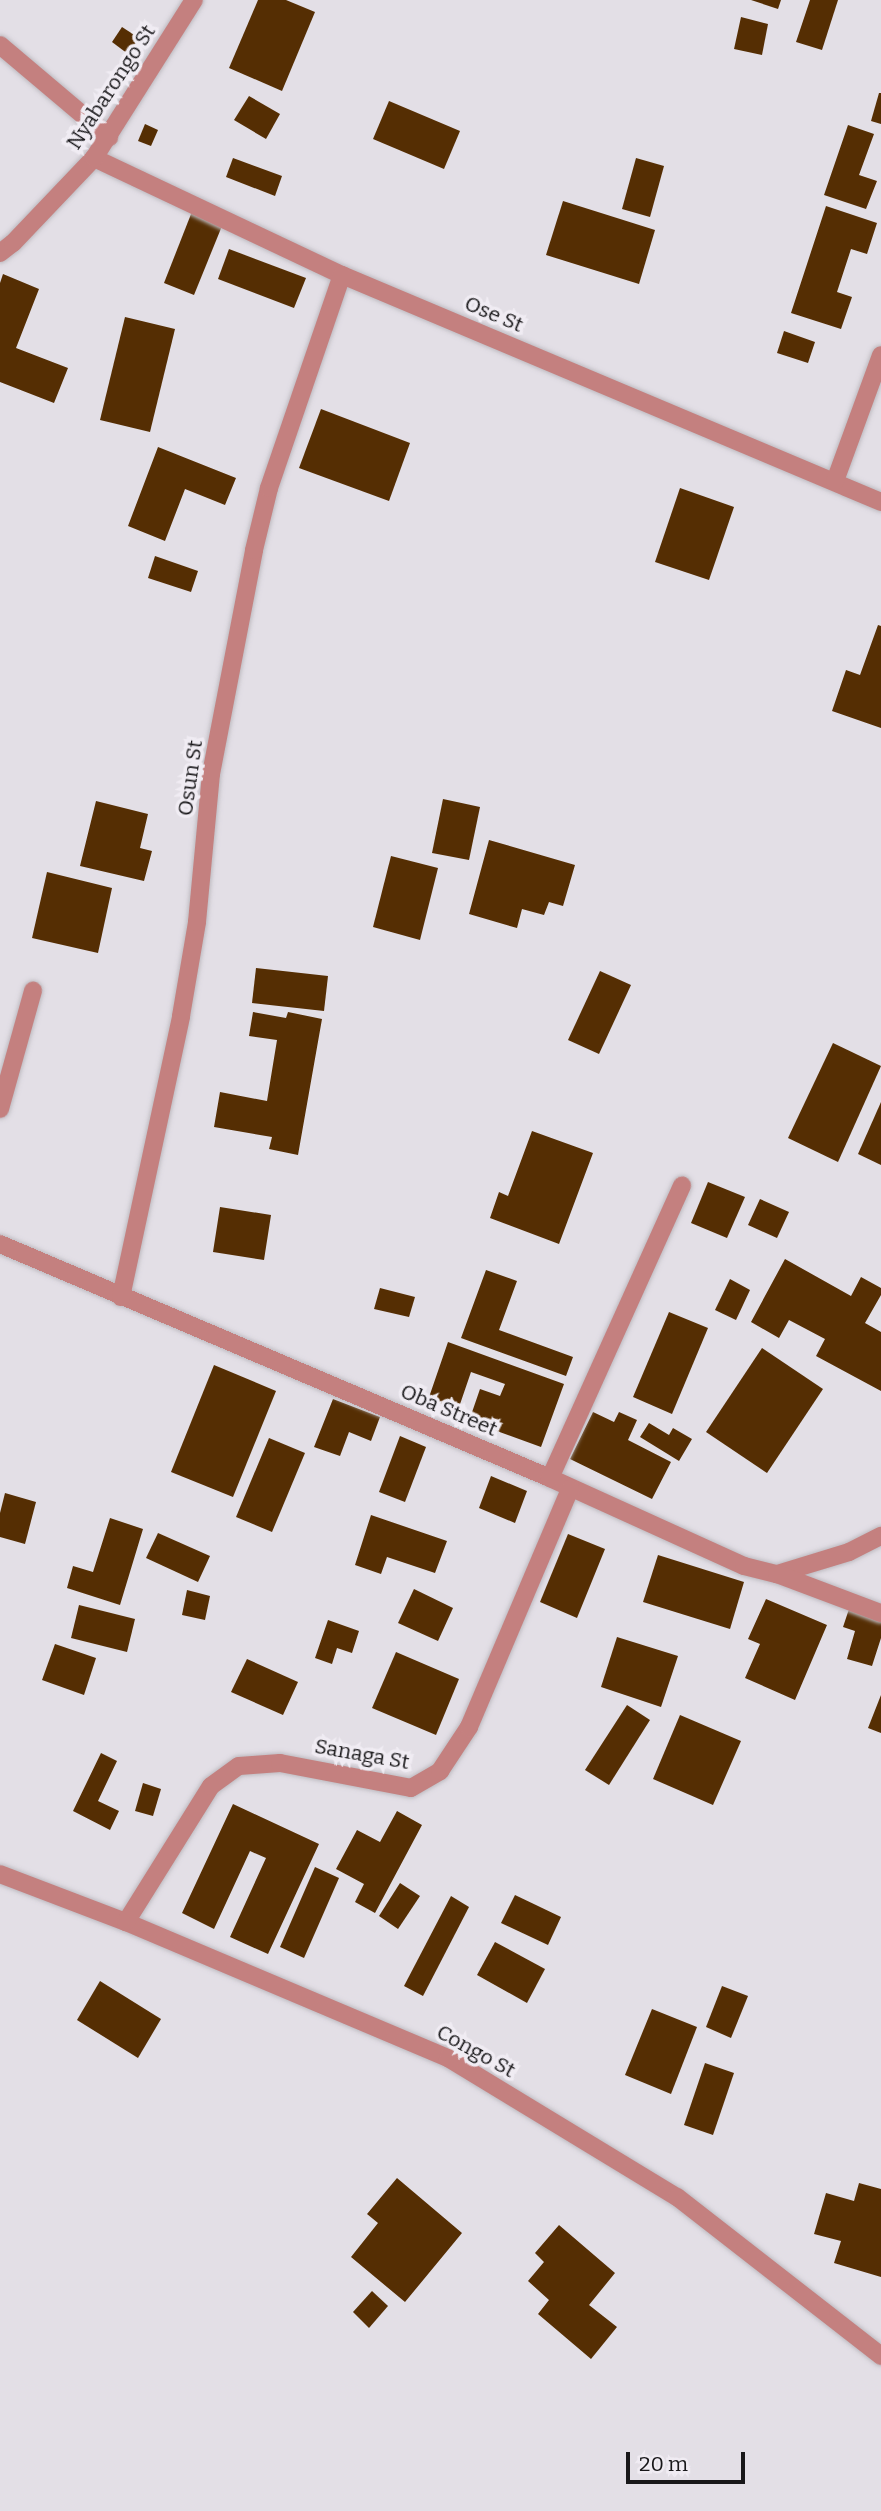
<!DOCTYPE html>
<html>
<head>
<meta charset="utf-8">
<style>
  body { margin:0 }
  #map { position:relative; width:881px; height:2511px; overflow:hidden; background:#e3dfe6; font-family:Bitter,serif }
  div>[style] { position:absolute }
  .building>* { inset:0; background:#552e03 }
  .roads { filter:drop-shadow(0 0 2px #bebbc1) drop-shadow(0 0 2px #bebbc1) }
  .minor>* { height:18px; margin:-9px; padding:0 9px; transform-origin:9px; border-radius:9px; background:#c4807f }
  span { translate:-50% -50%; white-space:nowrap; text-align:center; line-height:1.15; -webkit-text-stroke:7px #f0ecf3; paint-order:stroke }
  .street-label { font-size:21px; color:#181719 }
  .scale { position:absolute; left:626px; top:2452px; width:119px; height:32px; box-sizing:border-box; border:4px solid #181719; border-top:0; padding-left:9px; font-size:21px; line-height:24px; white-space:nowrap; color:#181719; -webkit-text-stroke:5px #f0ecf3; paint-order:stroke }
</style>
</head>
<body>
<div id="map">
  <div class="building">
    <div style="clip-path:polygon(258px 0,286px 0,315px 12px,282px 91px,229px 68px)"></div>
    <div style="clip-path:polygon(751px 0,781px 0,778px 9px)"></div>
    <div style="clip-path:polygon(810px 0,838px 0,822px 50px,796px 42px)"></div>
    <div style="clip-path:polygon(741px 17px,768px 24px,762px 55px,734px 49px)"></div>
    <div style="clip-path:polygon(122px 27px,139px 38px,128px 54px,112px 42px)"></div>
    <div style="clip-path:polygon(879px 93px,881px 93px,881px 124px,871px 121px)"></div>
    <div style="clip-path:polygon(249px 96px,280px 114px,266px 139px,234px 120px)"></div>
    <div style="clip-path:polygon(389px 101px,460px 131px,444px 169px,373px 139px)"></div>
    <div style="clip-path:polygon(145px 124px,158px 130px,151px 146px,138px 141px)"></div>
    <div style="clip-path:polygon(848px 125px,874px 134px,859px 175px,877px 181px,866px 209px,824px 195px)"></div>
    <div style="clip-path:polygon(233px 158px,282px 176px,275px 196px,226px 177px)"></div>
    <div style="clip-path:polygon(636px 158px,664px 166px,650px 217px,622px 209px)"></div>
    <div style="clip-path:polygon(563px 201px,655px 230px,639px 284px,546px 255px)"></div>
    <div style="clip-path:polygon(826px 206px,877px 223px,867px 254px,851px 249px,837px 292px,852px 297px,841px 329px,791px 313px)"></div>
    <div style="clip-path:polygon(193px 209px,224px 221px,194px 295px,164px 283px)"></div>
    <div style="clip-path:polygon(229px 249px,306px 278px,294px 308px,218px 279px)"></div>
    <div style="clip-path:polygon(3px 274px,39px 289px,16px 348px,68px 368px,54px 403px,0 382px,0 283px)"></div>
    <div style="clip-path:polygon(125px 317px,175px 329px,150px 432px,100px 420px)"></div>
    <div style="clip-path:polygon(784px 331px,815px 342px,808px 363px,777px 353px)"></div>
    <div style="clip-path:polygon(321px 409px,410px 443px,389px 501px,299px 468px)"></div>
    <div style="clip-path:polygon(158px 447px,236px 478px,225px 505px,185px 489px,165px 541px,128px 526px)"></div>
    <div style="clip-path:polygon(680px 488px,734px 507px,709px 580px,655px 562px)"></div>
    <div style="clip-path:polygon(155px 556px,198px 571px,191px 592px,148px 578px)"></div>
    <div style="clip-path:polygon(878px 625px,881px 626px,881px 728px,832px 711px,846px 670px,860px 675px)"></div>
    <div style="clip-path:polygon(443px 799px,480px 807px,469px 860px,432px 853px)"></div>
    <div style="clip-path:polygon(96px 801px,148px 814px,140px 848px,152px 851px,144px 881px,80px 866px)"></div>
    <div style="clip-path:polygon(489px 840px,575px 865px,563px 906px,549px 902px,544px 915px,522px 909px,517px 928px,469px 914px)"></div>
    <div style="clip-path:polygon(391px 856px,438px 868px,420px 940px,373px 927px)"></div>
    <div style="clip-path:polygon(47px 872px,112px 888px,98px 953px,32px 938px)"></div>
    <div style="clip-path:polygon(256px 968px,328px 976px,324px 1011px,252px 1003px)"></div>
    <div style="clip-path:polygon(600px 971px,631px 985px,599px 1054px,568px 1040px)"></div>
    <div style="clip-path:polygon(253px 1012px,286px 1018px,288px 1012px,322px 1019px,298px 1155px,269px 1149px,272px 1137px,214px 1127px,220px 1092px,267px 1101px,277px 1040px,249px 1036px)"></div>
    <div style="clip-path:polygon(833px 1043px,881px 1066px,838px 1162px,788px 1138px)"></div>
    <div style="clip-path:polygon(881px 1102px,881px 1165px,858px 1154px)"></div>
    <div style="clip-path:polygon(532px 1131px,593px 1153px,559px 1244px,490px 1218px,499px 1192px,508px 1196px)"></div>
    <div style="clip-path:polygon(708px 1182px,745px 1197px,727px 1238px,691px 1223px)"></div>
    <div style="clip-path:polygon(760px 1199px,789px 1212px,777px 1238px,748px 1225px)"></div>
    <div style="clip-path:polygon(220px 1207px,271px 1215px,264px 1260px,213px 1252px)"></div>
    <div style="clip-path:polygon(785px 1259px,851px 1296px,861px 1277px,881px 1288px,881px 1295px,865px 1323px,881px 1332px,881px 1391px,816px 1356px,825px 1339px,789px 1320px,779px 1338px,751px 1322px)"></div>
    <div style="clip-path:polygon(486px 1270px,517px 1281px,499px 1330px,573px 1357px,566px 1376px,461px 1338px)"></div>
    <div style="clip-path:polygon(730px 1279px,750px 1290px,736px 1320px,715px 1310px)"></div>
    <div style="clip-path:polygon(380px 1288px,415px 1297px,409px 1317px,374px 1309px)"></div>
    <div style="clip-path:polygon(669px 1312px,708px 1328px,672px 1414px,633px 1397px)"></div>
    <div style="clip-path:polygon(448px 1342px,564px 1384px,541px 1447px,469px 1421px,480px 1389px,500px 1396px,505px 1384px,471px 1372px,457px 1413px,427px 1403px)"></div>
    <div style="clip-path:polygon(762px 1348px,823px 1389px,767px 1473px,706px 1432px)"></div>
    <div style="clip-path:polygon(214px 1365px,276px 1391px,233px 1497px,171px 1472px)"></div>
    <div style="clip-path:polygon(333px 1399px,380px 1417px,371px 1441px,349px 1432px,340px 1456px,314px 1447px)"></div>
    <div style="clip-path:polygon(593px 1412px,614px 1422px,619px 1412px,637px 1420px,628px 1440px,671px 1462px,652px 1499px,570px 1459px)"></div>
    <div style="clip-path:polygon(649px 1423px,669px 1435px,673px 1428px,692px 1439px,679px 1461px,640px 1437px)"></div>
    <div style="clip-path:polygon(400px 1436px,426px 1447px,405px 1502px,379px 1492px)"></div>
    <div style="clip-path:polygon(269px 1438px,305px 1453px,272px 1532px,236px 1517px)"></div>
    <div style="clip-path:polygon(491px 1476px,527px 1491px,515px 1523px,479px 1508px)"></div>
    <div style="clip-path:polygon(5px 1493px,36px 1502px,25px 1544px,0 1537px,0 1513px)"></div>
    <div style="clip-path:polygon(371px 1515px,447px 1541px,435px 1573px,387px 1557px,381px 1574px,355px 1565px)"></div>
    <div style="clip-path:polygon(110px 1518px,143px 1529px,120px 1605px,67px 1588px,73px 1566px,93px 1572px)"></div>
    <div style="clip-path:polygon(158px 1533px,210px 1556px,198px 1582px,146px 1558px)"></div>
    <div style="clip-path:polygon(568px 1534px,605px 1549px,577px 1618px,540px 1602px)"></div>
    <div style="clip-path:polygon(658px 1555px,744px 1582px,730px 1629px,643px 1602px)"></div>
    <div style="clip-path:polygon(414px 1589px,453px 1608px,438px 1641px,398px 1623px)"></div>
    <div style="clip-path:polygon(187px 1590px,210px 1596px,205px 1620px,182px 1615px)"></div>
    <div style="clip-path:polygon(766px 1599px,827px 1625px,795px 1700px,745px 1678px,760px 1644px,748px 1639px)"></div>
    <div style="clip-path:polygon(79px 1605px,135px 1619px,127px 1652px,71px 1638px)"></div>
    <div style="clip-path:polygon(849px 1609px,881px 1619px,881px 1638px,872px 1666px,847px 1659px,855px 1631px,843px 1627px)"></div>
    <div style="clip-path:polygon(328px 1620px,359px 1631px,352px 1653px,337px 1648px,332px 1664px,315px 1658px)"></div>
    <div style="clip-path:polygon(617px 1637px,678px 1656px,661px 1707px,601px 1687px)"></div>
    <div style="clip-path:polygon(55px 1644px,96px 1658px,84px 1695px,42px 1680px)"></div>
    <div style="clip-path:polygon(396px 1652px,459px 1679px,436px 1735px,372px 1708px)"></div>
    <div style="clip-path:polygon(247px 1659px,298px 1682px,283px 1715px,231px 1692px)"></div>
    <div style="clip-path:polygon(881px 1695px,881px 1733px,868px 1728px)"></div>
    <div style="clip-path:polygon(627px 1705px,650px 1720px,609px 1785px,585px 1770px)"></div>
    <div style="clip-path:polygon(680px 1715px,741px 1741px,713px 1805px,653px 1779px)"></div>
    <div style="clip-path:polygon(101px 1753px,117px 1761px,98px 1801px,119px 1811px,110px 1830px,73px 1811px)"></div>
    <div style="clip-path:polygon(143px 1783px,161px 1789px,153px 1816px,135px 1811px)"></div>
    <div style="clip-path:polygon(233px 1804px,319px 1844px,268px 1954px,230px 1937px,266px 1858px,250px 1851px,214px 1929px,182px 1913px)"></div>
    <div style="clip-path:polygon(397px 1811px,422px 1825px,375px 1913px,355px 1902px,364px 1884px,336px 1869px,357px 1830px,380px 1842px)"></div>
    <div style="clip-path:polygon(315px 1867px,339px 1878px,304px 1958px,280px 1947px)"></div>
    <div style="clip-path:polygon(400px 1883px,420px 1896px,398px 1929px,379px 1916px)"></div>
    <div style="clip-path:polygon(515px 1895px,561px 1917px,548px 1945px,501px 1923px)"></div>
    <div style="clip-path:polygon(451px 1896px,469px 1907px,423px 1996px,404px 1986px)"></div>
    <div style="clip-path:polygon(495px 1942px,545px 1969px,527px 2003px,477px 1975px)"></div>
    <div style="clip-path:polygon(100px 1981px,161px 2019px,138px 2058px,77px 2020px)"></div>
    <div style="clip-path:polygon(722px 1986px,748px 1996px,731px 2038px,706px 2027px)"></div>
    <div style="clip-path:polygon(652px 2009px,697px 2027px,671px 2094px,625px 2075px)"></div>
    <div style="clip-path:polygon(705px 2063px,734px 2073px,713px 2135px,684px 2125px)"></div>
    <div style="clip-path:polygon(397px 2178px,462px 2233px,405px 2302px,351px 2257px,378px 2223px,367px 2214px)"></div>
    <div style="clip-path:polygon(859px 2183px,881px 2189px,881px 2277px,834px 2263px,841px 2241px,814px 2234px,826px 2193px,854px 2201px)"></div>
    <div style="clip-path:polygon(559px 2225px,615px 2273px,589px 2305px,617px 2327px,591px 2359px,538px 2314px,549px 2300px,528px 2281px,544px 2262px,535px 2253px)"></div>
    <div style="clip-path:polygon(372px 2291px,388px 2306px,369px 2328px,353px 2312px)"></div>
  </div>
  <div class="roads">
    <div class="minor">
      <div style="left:0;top:45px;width:143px;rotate:40.2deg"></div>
      <div style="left:94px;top:158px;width:274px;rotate:25.3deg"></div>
      <div style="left:342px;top:275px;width:585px;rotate:22.84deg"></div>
      <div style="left:0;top:253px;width:16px;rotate:-38deg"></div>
      <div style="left:13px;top:243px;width:117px;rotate:-46.4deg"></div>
      <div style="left:94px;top:158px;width:187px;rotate:-57.7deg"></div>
      <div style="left:835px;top:481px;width:134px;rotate:-69.9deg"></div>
      <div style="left:0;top:1109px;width:123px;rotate:-74.4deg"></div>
      <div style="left:0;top:1244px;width:598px;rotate:23.05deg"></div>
      <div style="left:550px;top:1478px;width:213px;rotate:24.4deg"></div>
      <div style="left:744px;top:1566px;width:34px;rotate:14deg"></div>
      <div style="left:777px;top:1574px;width:75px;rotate:-17deg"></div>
      <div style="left:849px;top:1552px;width:36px;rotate:-27deg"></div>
      <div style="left:121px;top:1297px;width:287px;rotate:-77.9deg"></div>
      <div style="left:181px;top:1016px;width:95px;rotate:-80.3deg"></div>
      <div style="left:197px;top:922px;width:149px;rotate:-84.6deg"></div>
      <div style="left:211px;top:774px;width:228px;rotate:-79.1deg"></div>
      <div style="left:254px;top:550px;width:64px;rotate:-76.4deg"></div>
      <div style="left:269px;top:488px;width:225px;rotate:-71.1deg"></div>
      <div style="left:550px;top:1478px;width:321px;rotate:-65.7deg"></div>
      <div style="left:777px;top:1574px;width:111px;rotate:20.6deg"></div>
      <div style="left:0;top:1874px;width:135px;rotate:20.9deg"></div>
      <div style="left:126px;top:1922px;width:350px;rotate:22.9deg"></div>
      <div style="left:448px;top:2058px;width:268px;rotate:31.3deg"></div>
      <div style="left:677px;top:2197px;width:259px;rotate:37.9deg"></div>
      <div style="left:126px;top:1922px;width:160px;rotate:-58deg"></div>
      <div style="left:211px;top:1786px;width:34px;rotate:-36deg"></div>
      <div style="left:239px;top:1766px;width:41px;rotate:-4.2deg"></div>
      <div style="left:280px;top:1763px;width:133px;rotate:10.8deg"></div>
      <div style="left:411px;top:1788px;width:34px;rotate:-30deg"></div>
      <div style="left:440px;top:1771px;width:53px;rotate:-56.6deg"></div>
      <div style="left:469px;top:1727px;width:259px;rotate:-67deg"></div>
    </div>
  </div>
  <div class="street-label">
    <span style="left:111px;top:87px;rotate:-57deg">Nyabarongo St</span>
    <span style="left:494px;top:314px;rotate:23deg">Ose St</span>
    <span style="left:190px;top:778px;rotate:-82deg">Osun St</span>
    <span style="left:449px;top:1410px;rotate:23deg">Oba Street</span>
    <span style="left:362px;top:1754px;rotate:10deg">Sanaga St</span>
    <span style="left:476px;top:2051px;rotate:29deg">Congo St</span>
  </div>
  <div class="scale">20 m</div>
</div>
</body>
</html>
